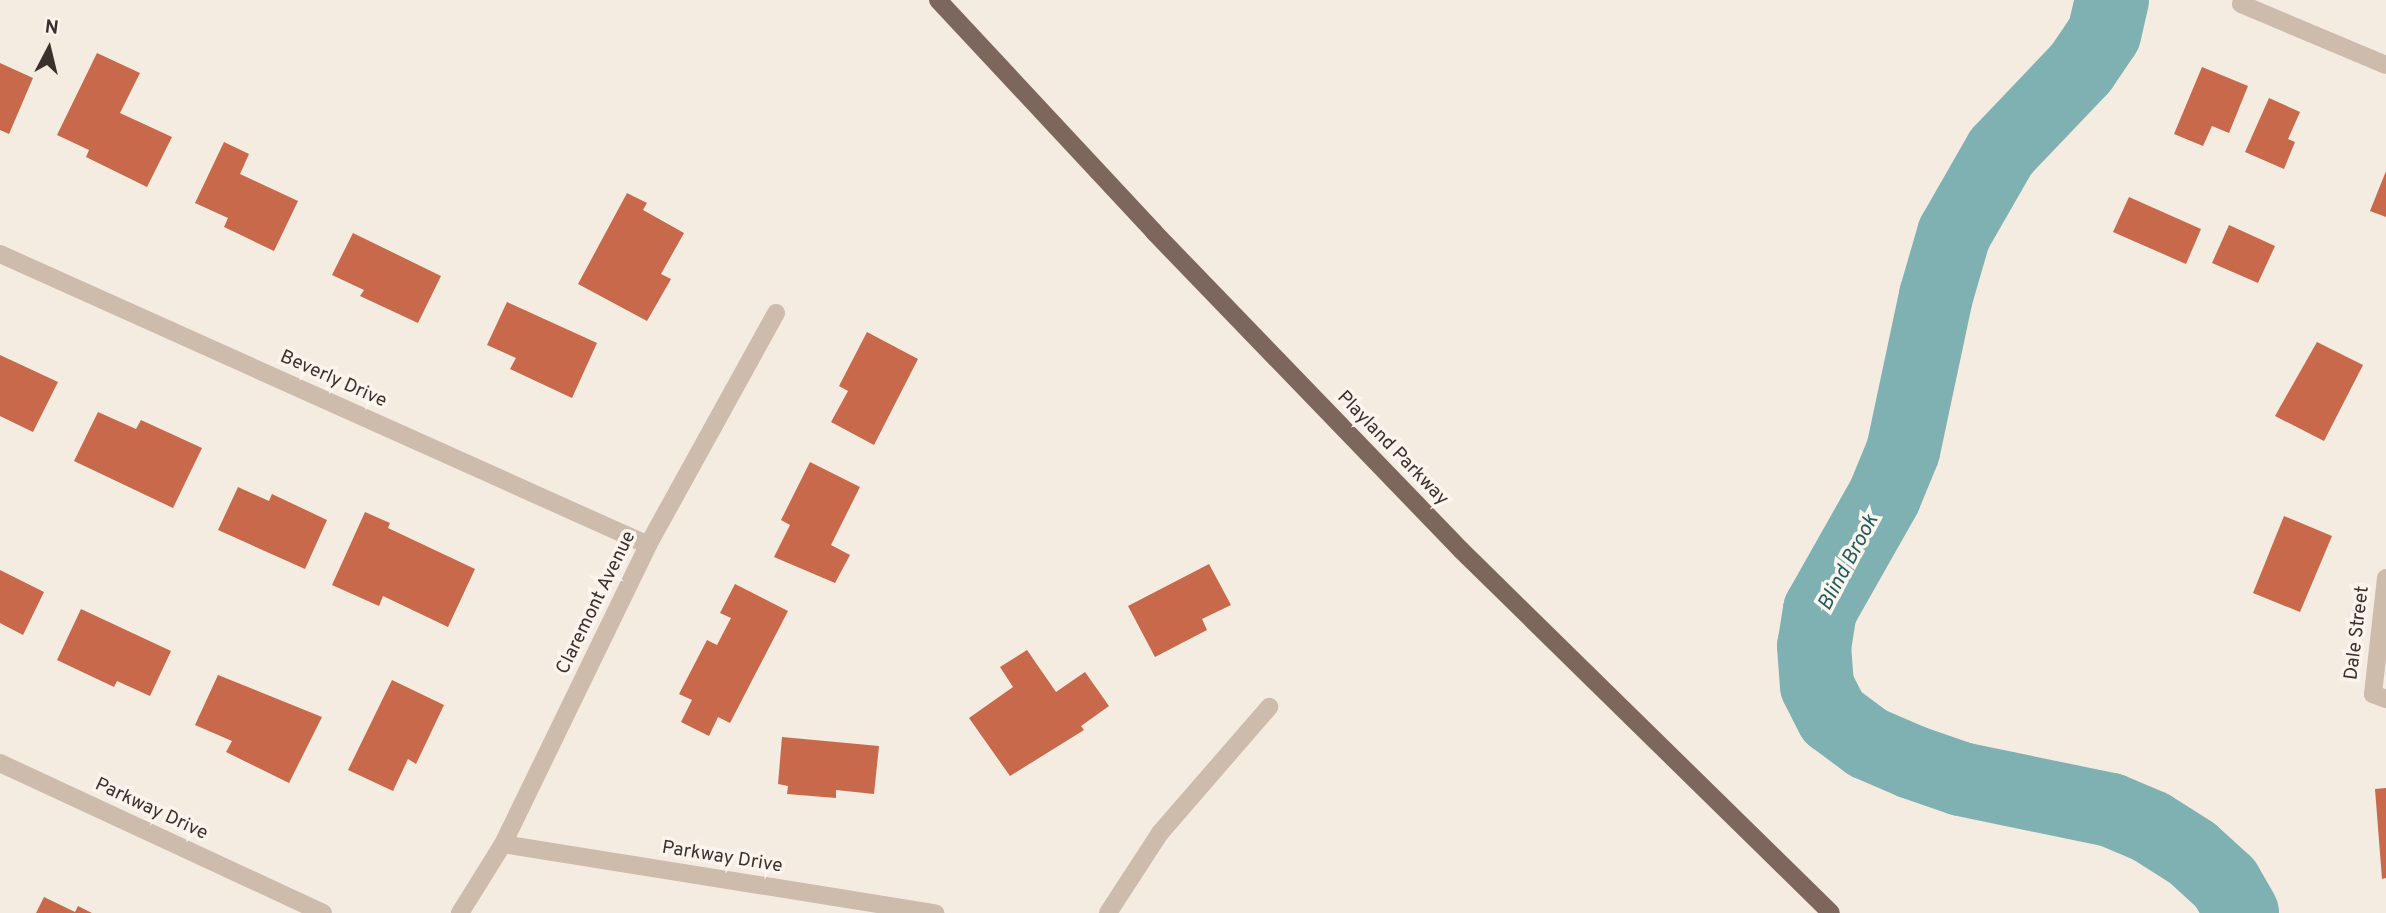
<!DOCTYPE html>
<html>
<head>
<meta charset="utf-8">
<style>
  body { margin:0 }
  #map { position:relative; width:2386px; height:913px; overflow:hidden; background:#f4ebe1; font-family:Overpass,sans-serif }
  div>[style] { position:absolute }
  .river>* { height:74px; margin:-37px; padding:0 37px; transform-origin:37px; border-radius:37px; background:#7fb0b2 }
  .building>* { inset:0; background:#c8694b }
  .minor>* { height:18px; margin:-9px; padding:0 9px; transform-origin:9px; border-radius:9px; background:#cdbbac }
  .major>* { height:18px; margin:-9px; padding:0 9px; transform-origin:9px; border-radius:9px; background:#7d675c }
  span { translate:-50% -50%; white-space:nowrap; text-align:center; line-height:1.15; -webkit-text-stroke:7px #fbf5ee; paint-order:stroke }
  .street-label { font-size:19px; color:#3b302b }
  .water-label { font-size:21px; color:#1f5a5e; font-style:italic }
  .north { position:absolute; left:14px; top:14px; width:70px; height:70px; -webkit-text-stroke:5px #fbf5ee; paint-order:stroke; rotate:7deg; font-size:19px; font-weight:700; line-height:28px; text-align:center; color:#3b302b }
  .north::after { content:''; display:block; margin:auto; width:24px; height:32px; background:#3b302b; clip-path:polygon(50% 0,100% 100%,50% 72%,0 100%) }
</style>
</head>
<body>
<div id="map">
  <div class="river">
    <div style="left:2112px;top:0;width:35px;rotate:103deg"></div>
    <div style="left:2104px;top:34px;width:41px;rotate:124.1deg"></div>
    <div style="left:2081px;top:68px;width:116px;rotate:133.6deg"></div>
    <div style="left:2001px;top:152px;width:95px;rotate:119.8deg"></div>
    <div style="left:1954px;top:234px;width:65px;rotate:106.2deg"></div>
    <div style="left:1936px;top:296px;width:158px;rotate:102deg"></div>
    <div style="left:1903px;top:451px;width:50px;rotate:112.4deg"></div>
    <div style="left:1884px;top:497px;width:130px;rotate:119.5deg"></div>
    <div style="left:1820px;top:610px;width:36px;rotate:99deg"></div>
    <div style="left:1814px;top:646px;width:40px;rotate:85.7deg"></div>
    <div style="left:1817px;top:686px;width:35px;rotate:63deg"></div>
    <div style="left:1833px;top:717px;width:44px;rotate:36.6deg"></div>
    <div style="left:1868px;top:743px;width:48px;rotate:23.4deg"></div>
    <div style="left:1912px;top:762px;width:52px;rotate:19.1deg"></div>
    <div style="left:1961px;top:779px;width:153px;rotate:11.7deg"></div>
    <div style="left:2111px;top:810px;width:43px;rotate:23deg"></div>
    <div style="left:2151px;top:827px;width:49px;rotate:32.4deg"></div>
    <div style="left:2192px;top:853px;width:45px;rotate:42.3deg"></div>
    <div style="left:2225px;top:883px;width:34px;rotate:60deg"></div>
  </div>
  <div class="building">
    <div style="clip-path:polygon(97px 53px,140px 73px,120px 113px,172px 137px,147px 187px,86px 157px,89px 150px,57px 135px)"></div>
    <div style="clip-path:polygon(0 63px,33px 78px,9px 134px,0 130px)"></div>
    <div style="clip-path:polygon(2202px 67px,2248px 86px,2229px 133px,2212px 126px,2203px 146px,2174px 134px)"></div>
    <div style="clip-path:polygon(2269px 98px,2300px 112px,2288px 139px,2295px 142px,2284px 169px,2245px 152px)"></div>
    <div style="clip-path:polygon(224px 142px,249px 154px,240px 174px,298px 201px,274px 251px,224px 227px,228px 218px,195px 203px)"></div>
    <div style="clip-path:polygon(2386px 171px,2386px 217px,2370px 211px)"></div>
    <div style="clip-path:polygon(627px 193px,647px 203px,643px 210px,684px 233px,661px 274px,671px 279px,647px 321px,578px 284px)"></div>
    <div style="clip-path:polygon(2129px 197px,2201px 229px,2186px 264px,2113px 232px)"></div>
    <div style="clip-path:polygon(2229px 225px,2275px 246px,2258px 283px,2212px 263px)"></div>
    <div style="clip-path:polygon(353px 233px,441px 276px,418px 323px,360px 296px,364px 290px,332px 275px)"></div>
    <div style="clip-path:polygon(507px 302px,597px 343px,572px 398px,510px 369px,516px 358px,487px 345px)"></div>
    <div style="clip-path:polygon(867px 332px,918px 359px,874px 445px,831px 422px,848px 391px,839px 386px)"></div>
    <div style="clip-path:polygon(2317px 342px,2363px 365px,2324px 441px,2275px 416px)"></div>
    <div style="clip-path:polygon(0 355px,58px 382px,33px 432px,0 416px)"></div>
    <div style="clip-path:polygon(98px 412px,136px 429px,141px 420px,202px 448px,173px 508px,74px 461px)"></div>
    <div style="clip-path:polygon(810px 462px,860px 487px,831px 545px,850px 555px,835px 583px,774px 557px,790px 525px,781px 520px)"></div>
    <div style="clip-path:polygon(238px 487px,269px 501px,272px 494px,327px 520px,305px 569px,218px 530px)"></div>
    <div style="clip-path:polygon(365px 512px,390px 523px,388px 528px,475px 569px,448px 627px,383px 596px,379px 606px,332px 585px)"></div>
    <div style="clip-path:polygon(2284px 516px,2332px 536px,2300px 612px,2253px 593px)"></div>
    <div style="clip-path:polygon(1209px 564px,1231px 605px,1202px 619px,1207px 630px,1155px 657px,1128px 606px)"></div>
    <div style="clip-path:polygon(0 570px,44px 592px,23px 635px,0 623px)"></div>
    <div style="clip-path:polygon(735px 584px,788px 611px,730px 723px,718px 717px,709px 736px,681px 722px,692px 700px,679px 694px,707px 640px,717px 645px,731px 618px,720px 613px)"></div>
    <div style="clip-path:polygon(81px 609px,171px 651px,150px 696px,117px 681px,114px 687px,57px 660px)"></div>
    <div style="clip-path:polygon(1027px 650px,1056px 692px,1085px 672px,1109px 706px,1081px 726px,1084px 730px,1010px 776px,969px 718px,1013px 687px,1000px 667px)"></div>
    <div style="clip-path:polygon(218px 675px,322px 717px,289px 783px,226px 752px,232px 741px,195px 725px)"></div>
    <div style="clip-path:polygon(392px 680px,444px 705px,416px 764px,408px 759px,393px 791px,348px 770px)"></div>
    <div style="clip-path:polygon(782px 737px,879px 746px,874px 794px,836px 790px,836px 798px,787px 794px,788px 786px,778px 784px)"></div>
    <div style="clip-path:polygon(2386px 788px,2386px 878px,2382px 879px,2375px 789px)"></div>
    <div style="clip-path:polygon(44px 897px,75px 912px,78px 906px,92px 913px,36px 913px)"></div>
  </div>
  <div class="minor">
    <div style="left:2241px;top:4px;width:157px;rotate:22.8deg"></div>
    <div style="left:0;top:254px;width:710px;rotate:24.18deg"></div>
    <div style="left:2386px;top:578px;width:117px;rotate:96.4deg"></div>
    <div style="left:2373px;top:694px;width:14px;rotate:21deg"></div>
    <div style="left:0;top:763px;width:356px;rotate:24.9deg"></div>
    <div style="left:503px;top:844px;width:438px;rotate:9.1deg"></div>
    <div style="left:460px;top:913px;width:81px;rotate:-58.1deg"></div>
    <div style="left:503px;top:844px;width:332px;rotate:-64.1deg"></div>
    <div style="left:648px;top:545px;width:265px;rotate:-61.1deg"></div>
    <div style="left:1108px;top:913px;width:95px;rotate:-57deg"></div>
    <div style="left:1160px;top:833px;width:167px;rotate:-49.1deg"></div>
  </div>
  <div class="major">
    <div style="left:938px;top:0;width:317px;rotate:47deg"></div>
    <div style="left:1154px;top:232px;width:442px;rotate:46deg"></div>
    <div style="left:1461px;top:550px;width:518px;rotate:44.45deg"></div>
  </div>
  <div class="street-label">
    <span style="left:333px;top:380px;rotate:24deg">Beverly Drive</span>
    <span style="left:1392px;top:449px;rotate:46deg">Playland Parkway</span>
    <span style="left:597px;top:603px;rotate:-64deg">Claremont Avenue</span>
    <span style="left:2358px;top:633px;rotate:-83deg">Dale Street</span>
    <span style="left:151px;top:810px;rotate:25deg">Parkway Drive</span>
    <span style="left:722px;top:858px;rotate:9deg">Parkway Drive</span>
  </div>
  <div class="water-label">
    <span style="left:1849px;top:563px;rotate:-62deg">Blind Brook</span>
  </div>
  <div class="north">N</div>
</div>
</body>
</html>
